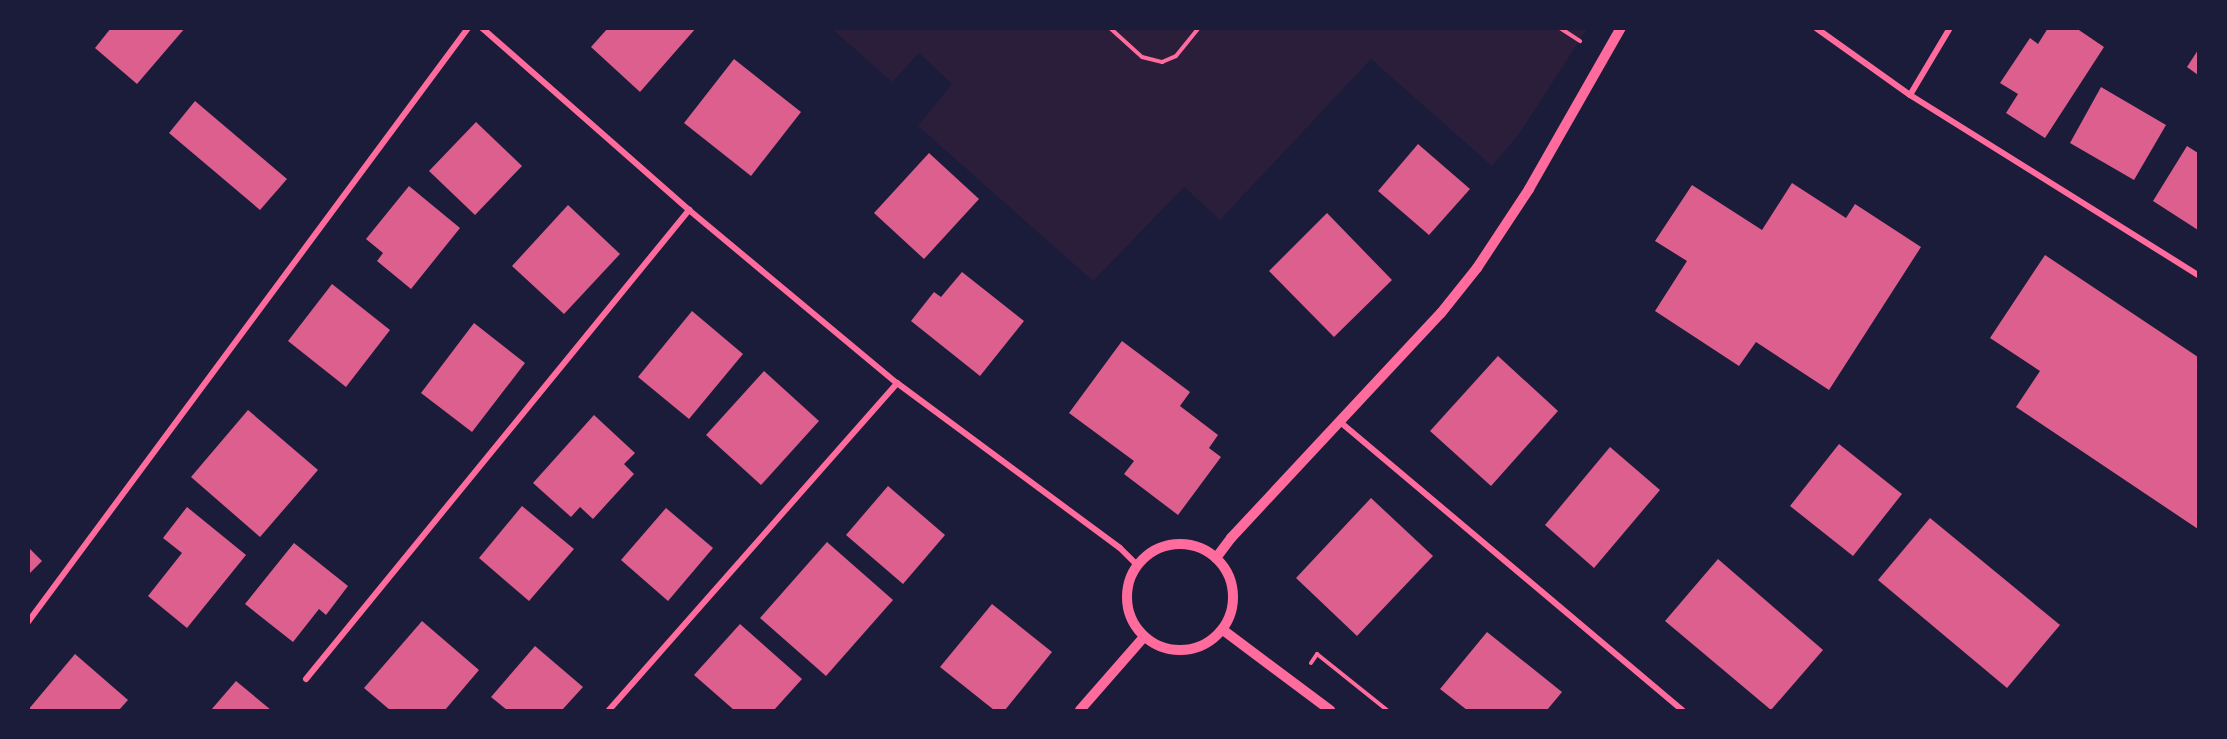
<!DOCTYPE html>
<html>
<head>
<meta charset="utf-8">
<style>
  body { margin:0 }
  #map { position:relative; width:2227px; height:739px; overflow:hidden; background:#1b1b3a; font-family:Raleway,sans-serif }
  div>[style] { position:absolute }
  .green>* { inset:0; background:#2a1e3b }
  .building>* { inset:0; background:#dd5f8e }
  .path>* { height:4px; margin:-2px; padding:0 2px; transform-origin:2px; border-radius:2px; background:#ff6b9d }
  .minor>* { height:6px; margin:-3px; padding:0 3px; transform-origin:3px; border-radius:3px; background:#ff6b9d }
  .tertiary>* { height:10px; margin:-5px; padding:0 5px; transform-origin:5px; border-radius:5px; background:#ff6b9d }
  .tertiary>.ring { margin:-5px; padding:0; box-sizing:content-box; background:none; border:10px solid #ff6b9d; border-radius:50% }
  span { translate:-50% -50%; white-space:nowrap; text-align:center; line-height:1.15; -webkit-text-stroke:6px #1b1b3a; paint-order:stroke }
  .frame { position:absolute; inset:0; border:30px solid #1b1b3a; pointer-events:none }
</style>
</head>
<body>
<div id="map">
  <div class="green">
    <div style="clip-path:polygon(832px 29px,1587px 29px,1519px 134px,1492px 166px,1371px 59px,1220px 220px,1184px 187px,1093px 281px,918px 126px,952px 84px,919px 53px,892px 82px)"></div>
  </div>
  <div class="building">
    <div style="clip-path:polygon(111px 28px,185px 28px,137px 84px,95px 48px)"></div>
    <div style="clip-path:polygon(608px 28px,696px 28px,640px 92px,591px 47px)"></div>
    <div style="clip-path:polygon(2048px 28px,2076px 28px,2104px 47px,2045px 138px,2006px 113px,2018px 94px,2000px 83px,2030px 38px,2038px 44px)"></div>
    <div style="clip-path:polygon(2198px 50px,2198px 75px,2187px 67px)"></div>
    <div style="clip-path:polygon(734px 59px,801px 112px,751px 176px,684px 123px)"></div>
    <div style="clip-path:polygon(2101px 87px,2166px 125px,2134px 180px,2070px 143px)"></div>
    <div style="clip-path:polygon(195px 101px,287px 179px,260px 210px,169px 133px)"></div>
    <div style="clip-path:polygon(476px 122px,522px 166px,475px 215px,429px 171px)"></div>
    <div style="clip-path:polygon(1418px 144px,1470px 189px,1429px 235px,1378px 191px)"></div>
    <div style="clip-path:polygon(2187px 146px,2198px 153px,2198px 230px,2153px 201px)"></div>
    <div style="clip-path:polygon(929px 153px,979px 199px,924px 259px,874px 213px)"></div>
    <div style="clip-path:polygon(1792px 183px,1846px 218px,1855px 204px,1921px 247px,1829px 390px,1756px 342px,1739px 366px,1655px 311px,1687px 261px,1655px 241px,1692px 185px,1762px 230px)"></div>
    <div style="clip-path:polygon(409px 186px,460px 228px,411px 289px,377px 261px,383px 253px,366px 239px)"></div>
    <div style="clip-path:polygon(568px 205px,620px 254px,564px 314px,512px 266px)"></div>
    <div style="clip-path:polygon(1327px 213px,1392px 280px,1334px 337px,1269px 271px)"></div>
    <div style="clip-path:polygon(2045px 255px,2198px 357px,2198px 529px,2016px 407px,2040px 371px,1990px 338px)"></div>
    <div style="clip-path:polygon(962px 272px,1024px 321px,980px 376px,911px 321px,934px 292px,941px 297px)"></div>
    <div style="clip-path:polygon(332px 284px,390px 330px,346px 387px,288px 341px)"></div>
    <div style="clip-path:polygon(692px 311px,743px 354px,689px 419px,638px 377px)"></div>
    <div style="clip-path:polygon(474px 323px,525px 363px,472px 432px,421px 393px)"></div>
    <div style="clip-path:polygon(1122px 341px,1190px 392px,1180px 406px,1218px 435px,1209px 448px,1221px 457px,1178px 515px,1124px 474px,1134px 461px,1069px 413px)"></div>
    <div style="clip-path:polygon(1498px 356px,1558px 411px,1491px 486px,1430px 431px)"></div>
    <div style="clip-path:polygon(764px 371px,819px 421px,761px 485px,706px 435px)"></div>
    <div style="clip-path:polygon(248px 410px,318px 470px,260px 537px,191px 477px)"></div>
    <div style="clip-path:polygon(594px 415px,635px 453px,624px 464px,634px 474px,593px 519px,580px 507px,571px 517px,533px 483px)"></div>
    <div style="clip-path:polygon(1839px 444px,1902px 494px,1853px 556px,1790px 506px)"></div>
    <div style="clip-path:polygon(1610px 447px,1660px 490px,1594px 568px,1545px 525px)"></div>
    <div style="clip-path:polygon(888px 486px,945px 535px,903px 584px,846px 535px)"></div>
    <div style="clip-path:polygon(1371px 498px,1433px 556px,1357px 636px,1296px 578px)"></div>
    <div style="clip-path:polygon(522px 506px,574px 549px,529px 601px,479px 558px)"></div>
    <div style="clip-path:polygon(187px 507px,246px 555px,187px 628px,148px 596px,182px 553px,163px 538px)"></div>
    <div style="clip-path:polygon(666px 508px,713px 548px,668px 601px,621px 560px)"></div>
    <div style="clip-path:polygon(1930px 518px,2060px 625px,2007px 688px,1878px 580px)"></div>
    <div style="clip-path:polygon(827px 542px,893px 600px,826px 676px,760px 618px)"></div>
    <div style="clip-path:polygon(294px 543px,348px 586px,326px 615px,319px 609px,293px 642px,245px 604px)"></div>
    <div style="clip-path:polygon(28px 547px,42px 561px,28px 575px)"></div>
    <div style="clip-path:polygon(1718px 559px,1823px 650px,1771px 710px,1665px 621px)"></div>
    <div style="clip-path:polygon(992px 604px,1052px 652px,1005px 710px,994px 710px,940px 667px)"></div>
    <div style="clip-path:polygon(422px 621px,479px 670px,445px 710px,390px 710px,364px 688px)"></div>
    <div style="clip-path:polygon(740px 624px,802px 679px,774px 710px,734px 710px,694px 675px)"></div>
    <div style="clip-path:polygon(1487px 632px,1562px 692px,1547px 710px,1467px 710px,1440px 689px)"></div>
    <div style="clip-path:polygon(535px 646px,583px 687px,562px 710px,507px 710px,491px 697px)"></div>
    <div style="clip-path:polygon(75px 654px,128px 700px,119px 710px,28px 710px)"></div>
    <div style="clip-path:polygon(236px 681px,271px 710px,211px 710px)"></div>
  </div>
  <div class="path">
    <div style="left:1110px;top:28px;width:43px;rotate:42.2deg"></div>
    <div style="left:1142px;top:57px;width:21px;rotate:14deg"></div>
    <div style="left:1162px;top:62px;width:15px;rotate:-23deg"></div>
    <div style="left:1176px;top:56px;width:36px;rotate:-51deg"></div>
    <div style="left:1560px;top:28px;width:24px;rotate:33deg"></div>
    <div style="left:1311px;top:663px;width:11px;rotate:-56deg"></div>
    <div style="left:1317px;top:654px;width:90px;rotate:38.7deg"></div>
  </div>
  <div class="minor">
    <div style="left:482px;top:28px;width:276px;rotate:41.3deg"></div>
    <div style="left:689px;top:210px;width:271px;rotate:39.8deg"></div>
    <div style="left:897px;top:383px;width:277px;rotate:36.5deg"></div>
    <div style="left:1120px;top:548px;width:24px;rotate:45deg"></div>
    <div style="left:1816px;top:28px;width:115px;rotate:35.5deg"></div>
    <div style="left:1910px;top:95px;width:340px;rotate:32deg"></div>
    <div style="left:1910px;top:95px;width:78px;rotate:-59.2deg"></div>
    <div style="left:1339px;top:421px;width:449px;rotate:40.1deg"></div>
    <div style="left:28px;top:622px;width:739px;rotate:-53.47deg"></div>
    <div style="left:306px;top:679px;width:606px;rotate:-50.76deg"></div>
    <div style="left:609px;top:710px;width:436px;rotate:-48.6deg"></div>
  </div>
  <div class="tertiary">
    <div class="ring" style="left:1127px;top:544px;width:96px;height:96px"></div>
    <div style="left:1216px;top:558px;width:25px;rotate:-53deg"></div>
    <div style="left:1231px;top:538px;width:308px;rotate:-47deg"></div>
    <div style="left:1441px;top:313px;width:58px;rotate:-51.3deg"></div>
    <div style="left:1477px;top:268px;width:95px;rotate:-56.6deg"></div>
    <div style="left:1529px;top:189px;width:185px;rotate:-60.3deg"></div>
    <div style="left:1223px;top:630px;width:134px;rotate:36.8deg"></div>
    <div style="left:1080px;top:710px;width:97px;rotate:-48.8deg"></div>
  </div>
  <div class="frame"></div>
</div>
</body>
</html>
